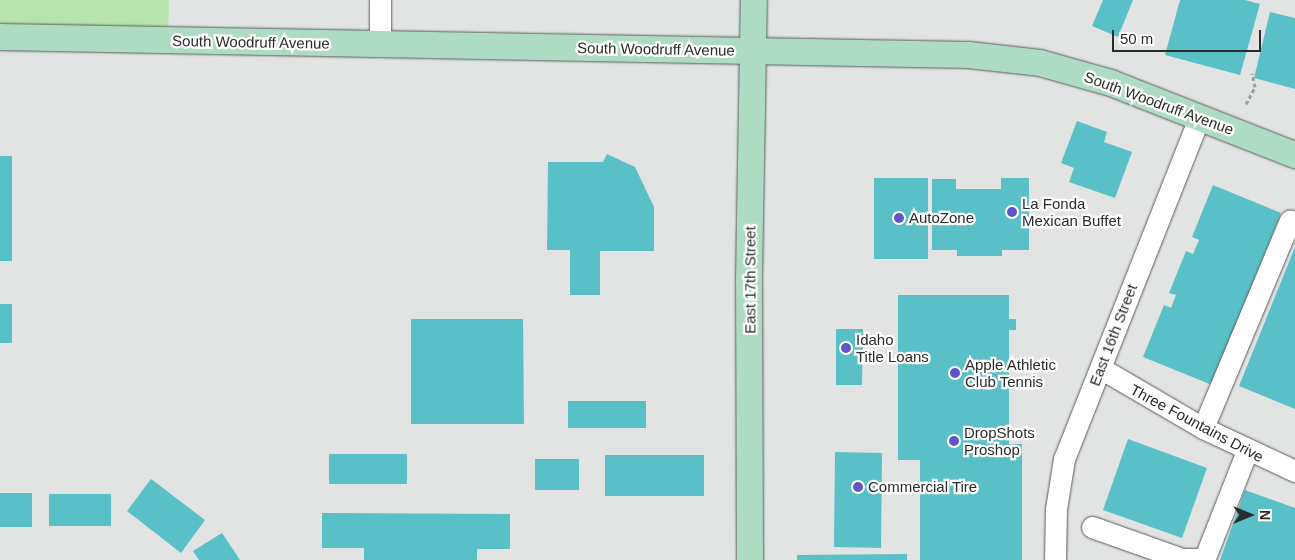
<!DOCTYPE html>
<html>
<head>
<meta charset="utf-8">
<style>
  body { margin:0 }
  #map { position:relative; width:1295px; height:560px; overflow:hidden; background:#e1e4e3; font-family:Arial,sans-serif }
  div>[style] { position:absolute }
  .green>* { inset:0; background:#b7e4ad }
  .building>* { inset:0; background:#5ac0c7 }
  .path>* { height:3px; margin-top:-1.5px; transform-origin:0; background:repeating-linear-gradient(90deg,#9da09f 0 4px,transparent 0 6.5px) }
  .roads { filter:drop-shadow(0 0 1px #585b5a) drop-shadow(0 0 1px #585b5a) }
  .minor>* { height:21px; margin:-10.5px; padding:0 10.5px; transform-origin:10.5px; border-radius:10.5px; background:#fff }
  .major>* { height:26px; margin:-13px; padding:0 13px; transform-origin:13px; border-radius:13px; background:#addbc3 }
  .dots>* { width:14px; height:14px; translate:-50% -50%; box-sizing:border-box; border:2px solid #fff; border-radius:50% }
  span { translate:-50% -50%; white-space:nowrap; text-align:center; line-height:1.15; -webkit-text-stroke:4.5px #fff; paint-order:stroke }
  .street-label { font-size:15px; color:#2a2b2b }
  .poi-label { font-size:15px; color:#2a2b2b }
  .left { translate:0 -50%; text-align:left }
  .north { position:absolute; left:1225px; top:490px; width:50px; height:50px; -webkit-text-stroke:4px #fff; paint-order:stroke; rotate:90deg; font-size:14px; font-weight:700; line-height:20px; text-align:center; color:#2a2b2b }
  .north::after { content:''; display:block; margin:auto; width:18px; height:22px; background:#2a2b2b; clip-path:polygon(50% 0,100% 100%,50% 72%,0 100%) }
  .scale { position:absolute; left:1112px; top:30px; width:149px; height:22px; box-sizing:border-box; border:2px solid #2a2b2b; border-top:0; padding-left:6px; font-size:15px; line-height:18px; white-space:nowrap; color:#2a2b2b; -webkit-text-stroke:4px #fff; paint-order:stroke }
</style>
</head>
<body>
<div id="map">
  <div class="green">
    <div style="clip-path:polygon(0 0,169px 0,168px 40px,0 37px)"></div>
  </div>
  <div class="building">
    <div style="clip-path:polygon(1103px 0,1133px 0,1118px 37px,1092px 26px)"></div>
    <div style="clip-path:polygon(1180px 0,1245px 0,1260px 4px,1240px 75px,1165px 55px)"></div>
    <div style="clip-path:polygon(1270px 12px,1295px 18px,1295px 89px,1254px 78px)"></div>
    <div style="clip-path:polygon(1077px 121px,1107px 132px,1104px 142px,1132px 152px,1115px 198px,1069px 182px,1074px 168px,1061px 163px)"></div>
    <div style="clip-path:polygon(607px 154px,635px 167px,654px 207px,654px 251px,600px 251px,600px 295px,570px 295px,570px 250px,547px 250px,548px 162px,603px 162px)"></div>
    <div style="clip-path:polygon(0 156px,12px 156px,12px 261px,0 261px)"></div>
    <div style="clip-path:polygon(874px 178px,928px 178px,928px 259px,874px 259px)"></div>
    <div style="clip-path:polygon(1001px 178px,1029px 178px,1029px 250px,1002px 250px,1002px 256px,957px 256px,957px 250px,932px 250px,932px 179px,956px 179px,956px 189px,1001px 189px)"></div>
    <div style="clip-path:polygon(1213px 185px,1281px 213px,1212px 385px,1143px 357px,1164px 305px,1171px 308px,1176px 295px,1169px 293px,1186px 251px,1193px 254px,1199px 240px,1192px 237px)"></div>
    <div style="clip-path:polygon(1295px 247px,1295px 409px,1239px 386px)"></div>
    <div style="clip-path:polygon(898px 295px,1009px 295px,1009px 319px,1016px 319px,1016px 330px,1009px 330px,1009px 444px,1022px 444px,1022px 560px,920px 560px,920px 460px,898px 460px)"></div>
    <div style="clip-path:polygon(0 304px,12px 304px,12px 343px,0 343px)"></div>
    <div style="clip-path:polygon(411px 319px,523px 319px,524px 424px,411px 424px)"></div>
    <div style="clip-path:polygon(836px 329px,863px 329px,862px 385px,836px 385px)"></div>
    <div style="clip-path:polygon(568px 401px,646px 401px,646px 428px,568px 428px)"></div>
    <div style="clip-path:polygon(1128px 439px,1207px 468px,1182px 538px,1103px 510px)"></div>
    <div style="clip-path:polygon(835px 452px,882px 453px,881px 548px,834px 547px)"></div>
    <div style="clip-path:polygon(329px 454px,407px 454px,407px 484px,329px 484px)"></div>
    <div style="clip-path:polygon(605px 455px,704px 455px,704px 496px,605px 496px)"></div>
    <div style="clip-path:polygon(535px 459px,579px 459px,579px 490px,535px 490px)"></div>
    <div style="clip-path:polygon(151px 479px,205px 520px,181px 553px,127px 511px)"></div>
    <div style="clip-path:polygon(1245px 490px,1295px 508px,1295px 560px,1220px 560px)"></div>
    <div style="clip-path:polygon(0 493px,32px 493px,32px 527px,0 527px)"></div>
    <div style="clip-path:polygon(49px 494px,111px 494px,111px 526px,49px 526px)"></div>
    <div style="clip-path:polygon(322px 513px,510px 514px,510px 549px,477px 549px,477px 560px,364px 560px,364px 548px,322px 548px)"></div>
    <div style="clip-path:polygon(222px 533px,240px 560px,199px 560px,193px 551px)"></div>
    <div style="clip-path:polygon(907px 554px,907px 560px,797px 560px,797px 555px)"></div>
  </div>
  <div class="path">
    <div style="left:1246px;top:104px;width:19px;rotate:-62deg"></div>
    <div style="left:1255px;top:87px;width:14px;rotate:-102deg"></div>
  </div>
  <div class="roads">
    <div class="minor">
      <div style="left:380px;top:44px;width:44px;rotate:-90deg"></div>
      <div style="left:1102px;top:369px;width:117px;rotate:30.3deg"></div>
      <div style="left:1203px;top:428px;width:102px;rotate:25.1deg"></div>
      <div style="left:1203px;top:428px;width:225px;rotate:-67.3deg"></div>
      <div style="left:1092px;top:527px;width:96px;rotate:19.6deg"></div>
      <div style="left:1182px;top:559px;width:23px"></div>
      <div style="left:1055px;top:560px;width:51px;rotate:-88.9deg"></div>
      <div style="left:1056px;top:509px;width:51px;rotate:-80.9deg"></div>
      <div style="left:1064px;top:459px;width:369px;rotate:-68.4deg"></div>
      <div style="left:1204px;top:560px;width:117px;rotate:-68.5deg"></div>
    </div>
    <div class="major">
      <div style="left:0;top:37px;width:969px;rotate:1.06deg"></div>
      <div style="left:969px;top:55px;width:71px;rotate:6.4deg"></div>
      <div style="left:1040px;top:63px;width:74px;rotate:15.7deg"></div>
      <div style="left:1111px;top:83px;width:198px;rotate:21.4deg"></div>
      <div style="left:750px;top:560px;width:282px;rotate:-90.2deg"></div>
      <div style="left:749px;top:278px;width:278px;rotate:-89deg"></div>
    </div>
  </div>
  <div class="dots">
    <div style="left:1012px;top:212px;background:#6153cc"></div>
    <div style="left:899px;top:218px;background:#6153cc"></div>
    <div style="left:846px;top:348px;background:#6153cc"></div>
    <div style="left:955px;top:373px;background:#6153cc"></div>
    <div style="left:954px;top:441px;background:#6153cc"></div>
    <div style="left:858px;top:487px;background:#6153cc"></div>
  </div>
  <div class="street-label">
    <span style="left:251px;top:42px;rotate:1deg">South Woodruff Avenue</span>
    <span style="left:656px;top:49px;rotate:1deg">South Woodruff Avenue</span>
    <span style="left:1159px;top:103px;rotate:20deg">South Woodruff Avenue</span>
    <span style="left:750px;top:280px;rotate:-90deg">East 17th Street</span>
    <span style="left:1113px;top:335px;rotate:-69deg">East 16th Street</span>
    <span style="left:1197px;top:423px;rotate:28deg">Three Fountains Drive</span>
  </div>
  <div class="poi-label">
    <span class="left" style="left:1022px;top:212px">La Fonda<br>Mexican Buffet</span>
    <span class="left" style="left:909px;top:218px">AutoZone</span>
    <span class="left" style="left:856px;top:348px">Idaho<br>Title Loans</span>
    <span class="left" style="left:965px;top:373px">Apple Athletic<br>Club Tennis</span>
    <span class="left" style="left:964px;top:441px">DropShots<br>Proshop</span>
    <span class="left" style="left:868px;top:487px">Commercial Tire</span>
  </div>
  <div class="north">N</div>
  <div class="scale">50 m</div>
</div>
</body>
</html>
